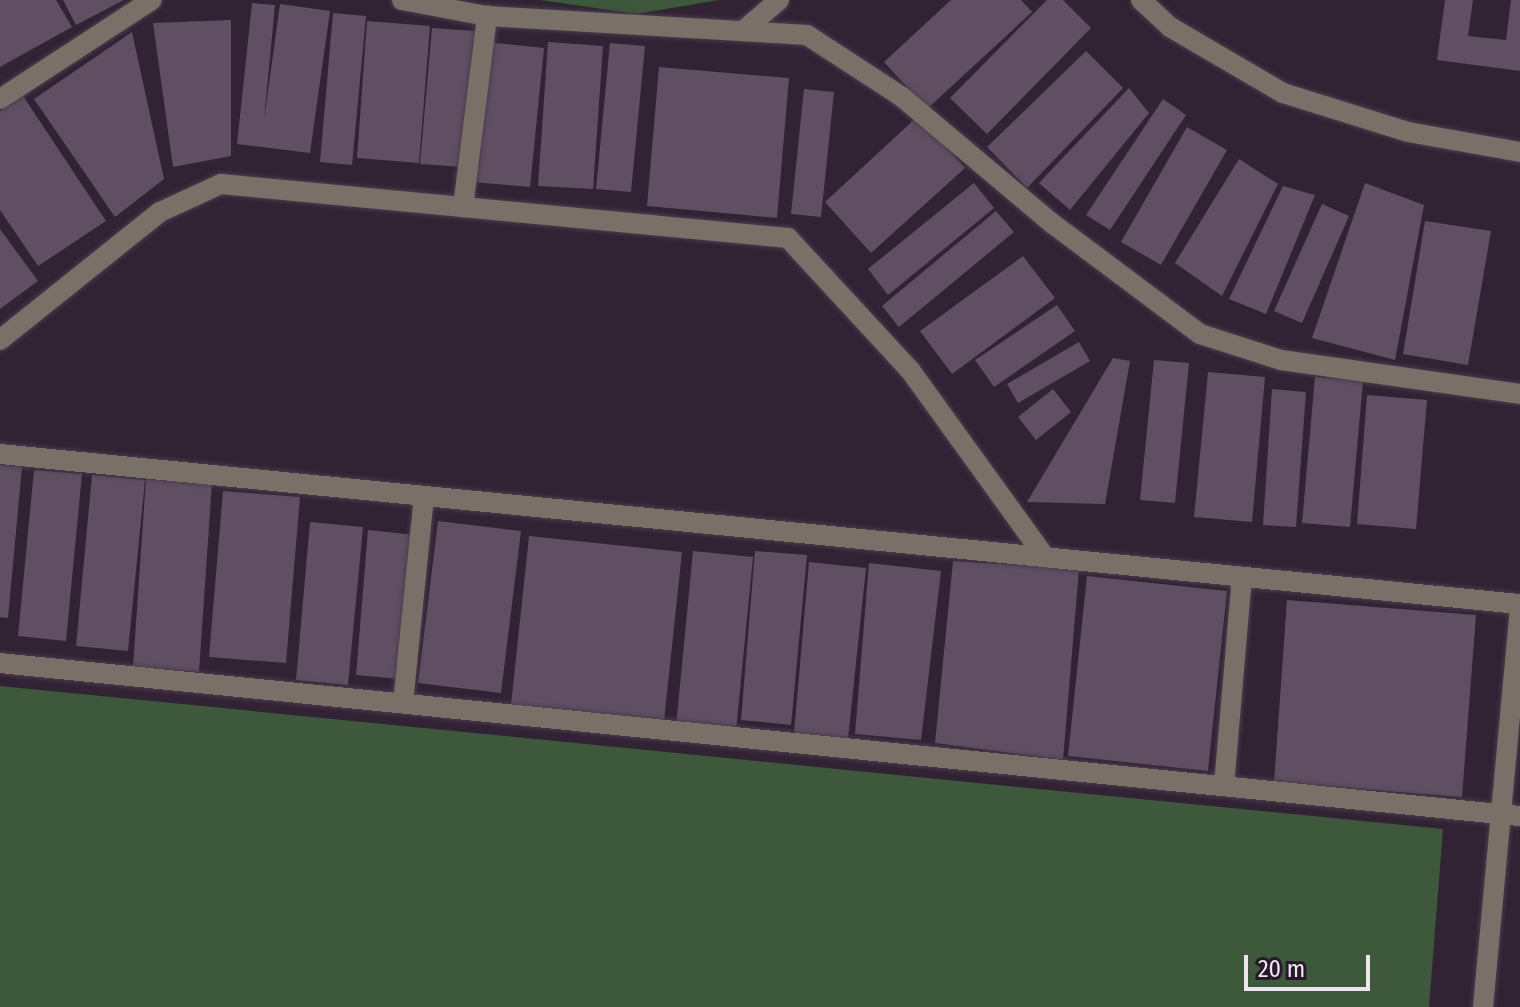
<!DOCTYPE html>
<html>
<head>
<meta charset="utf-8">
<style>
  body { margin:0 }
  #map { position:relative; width:1520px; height:1007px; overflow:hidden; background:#312234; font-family:"Fira Sans Condensed",sans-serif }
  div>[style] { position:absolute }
  .green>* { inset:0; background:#3d583b }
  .building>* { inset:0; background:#604f63 }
  .roads { filter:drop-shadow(0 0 2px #4c3d4e) drop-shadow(0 0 2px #4c3d4e) }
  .minor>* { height:20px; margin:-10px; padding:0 10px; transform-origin:10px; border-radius:10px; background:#797067 }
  span { translate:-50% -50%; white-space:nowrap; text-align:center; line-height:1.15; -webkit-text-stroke:6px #27192a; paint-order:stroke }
  .scale { position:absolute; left:1244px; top:955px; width:126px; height:36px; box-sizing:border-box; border:4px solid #efe5f1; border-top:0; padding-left:10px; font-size:24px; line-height:28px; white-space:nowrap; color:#efe5f1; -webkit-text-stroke:6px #27192a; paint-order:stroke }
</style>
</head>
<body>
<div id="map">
  <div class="green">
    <div style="clip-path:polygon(540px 0,719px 0,636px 14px)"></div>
    <div style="clip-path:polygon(0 686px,1443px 829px,1429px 1007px,0 1007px)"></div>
  </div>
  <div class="building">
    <div style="clip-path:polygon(0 0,56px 0,72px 27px,0 67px)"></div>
    <div style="clip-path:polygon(63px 0,124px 0,76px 25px)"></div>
    <div style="clip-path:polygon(951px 0,1021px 0,1032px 12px,927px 109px,884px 62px)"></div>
    <div style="clip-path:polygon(1047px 0,1063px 0,1091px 28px,987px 134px,950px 98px)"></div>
    <div style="clip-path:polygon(1445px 0,1473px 0,1468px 36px,1506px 40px,1511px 0,1520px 0,1520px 71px,1437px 60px)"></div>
    <div style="clip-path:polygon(252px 3px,275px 5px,264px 120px,280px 4px,330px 11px,310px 153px,237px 144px)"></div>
    <div style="clip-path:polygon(333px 13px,366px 16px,352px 165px,320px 162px)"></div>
    <div style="clip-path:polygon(231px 20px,231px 156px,173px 167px,153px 23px)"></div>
    <div style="clip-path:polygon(367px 21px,430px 26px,419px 163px,357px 158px)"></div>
    <div style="clip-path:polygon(432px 28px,476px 31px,464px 167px,420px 164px)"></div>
    <div style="clip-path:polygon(132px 32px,164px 179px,115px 217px,34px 99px)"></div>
    <div style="clip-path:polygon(487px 42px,544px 48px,530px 187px,473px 182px)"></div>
    <div style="clip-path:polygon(548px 42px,603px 46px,593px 189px,538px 186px)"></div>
    <div style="clip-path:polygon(610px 43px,645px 46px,631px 192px,596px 189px)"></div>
    <div style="clip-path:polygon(1086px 51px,1123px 88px,1027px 188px,987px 147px)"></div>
    <div style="clip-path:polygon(659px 67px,789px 78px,777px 218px,647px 206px)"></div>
    <div style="clip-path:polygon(1129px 88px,1149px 113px,1070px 210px,1039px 183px)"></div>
    <div style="clip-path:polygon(804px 89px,834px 92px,821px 217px,791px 214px)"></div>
    <div style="clip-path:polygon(23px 96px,106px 221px,38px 266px,0 210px,0 111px)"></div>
    <div style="clip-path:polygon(1163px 99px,1186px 115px,1110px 230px,1086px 215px)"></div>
    <div style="clip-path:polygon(918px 116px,965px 168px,871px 253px,825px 202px)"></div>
    <div style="clip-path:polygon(1187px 127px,1227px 150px,1161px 265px,1121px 242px)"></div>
    <div style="clip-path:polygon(1239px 159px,1278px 184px,1222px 296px,1175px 263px)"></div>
    <div style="clip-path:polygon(974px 183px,994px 208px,888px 295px,868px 269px)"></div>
    <div style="clip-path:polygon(1365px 183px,1424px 205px,1395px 360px,1312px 338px)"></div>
    <div style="clip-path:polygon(1283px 186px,1315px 195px,1266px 314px,1229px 299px)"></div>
    <div style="clip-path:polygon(1322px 204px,1349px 216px,1302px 323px,1274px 311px)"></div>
    <div style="clip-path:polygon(996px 211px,1014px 232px,899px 327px,882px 306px)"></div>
    <div style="clip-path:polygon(1425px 221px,1491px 231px,1468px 365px,1403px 354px)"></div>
    <div style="clip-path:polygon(0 229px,38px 281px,0 309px)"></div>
    <div style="clip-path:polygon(1023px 256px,1055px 298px,952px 374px,920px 331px)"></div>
    <div style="clip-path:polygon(1057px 305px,1075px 331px,994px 387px,975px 360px)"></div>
    <div style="clip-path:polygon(1079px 342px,1090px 361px,1018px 403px,1007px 384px)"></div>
    <div style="clip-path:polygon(1113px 358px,1130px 361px,1105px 504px,1027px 502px)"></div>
    <div style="clip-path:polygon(1154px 360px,1189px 363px,1175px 503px,1140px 500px)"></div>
    <div style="clip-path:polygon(1208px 372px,1265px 377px,1252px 522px,1194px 517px)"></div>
    <div style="clip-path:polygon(1315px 377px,1363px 381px,1350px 527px,1302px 523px)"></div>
    <div style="clip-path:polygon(1053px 389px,1071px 412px,1036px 440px,1018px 417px)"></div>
    <div style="clip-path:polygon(1272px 389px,1306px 392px,1296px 527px,1263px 525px)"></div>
    <div style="clip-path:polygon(1367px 395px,1427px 400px,1416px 529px,1357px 524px)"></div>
    <div style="clip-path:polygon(0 465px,22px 467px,8px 618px,0 617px)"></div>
    <div style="clip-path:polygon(34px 470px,82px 474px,66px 641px,18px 636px)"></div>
    <div style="clip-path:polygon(92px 475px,145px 480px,128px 651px,76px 646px)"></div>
    <div style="clip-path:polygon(146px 479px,212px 483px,199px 672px,133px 667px)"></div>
    <div style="clip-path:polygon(223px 491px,300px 497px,286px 663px,209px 657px)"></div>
    <div style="clip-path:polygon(438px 521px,521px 531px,501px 693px,418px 683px)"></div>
    <div style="clip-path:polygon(310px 522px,363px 527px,348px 685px,296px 680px)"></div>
    <div style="clip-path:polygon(368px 530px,415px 535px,401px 679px,356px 675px)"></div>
    <div style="clip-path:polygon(529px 536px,682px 552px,664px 721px,511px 705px)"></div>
    <div style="clip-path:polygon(693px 551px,753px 557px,736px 731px,676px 726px)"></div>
    <div style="clip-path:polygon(755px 551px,807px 555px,791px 725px,741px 720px)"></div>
    <div style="clip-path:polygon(953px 561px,1079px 569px,1063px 760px,935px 743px)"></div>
    <div style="clip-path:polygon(809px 562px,866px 568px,848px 739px,794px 733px)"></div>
    <div style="clip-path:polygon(869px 563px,941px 571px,921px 740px,855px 734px)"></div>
    <div style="clip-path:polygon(1087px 576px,1227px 591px,1208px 771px,1068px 756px)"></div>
    <div style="clip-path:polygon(1287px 600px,1476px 615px,1462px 797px,1274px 782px)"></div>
  </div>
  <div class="roads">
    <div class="minor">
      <div style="left:402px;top:0;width:86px;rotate:10.7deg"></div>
      <div style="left:487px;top:16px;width:321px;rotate:3.4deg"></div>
      <div style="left:807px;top:35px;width:113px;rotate:33.1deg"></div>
      <div style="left:902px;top:97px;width:197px;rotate:40.1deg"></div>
      <div style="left:1053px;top:224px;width:184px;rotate:36.8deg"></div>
      <div style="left:1200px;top:334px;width:85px;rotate:17.8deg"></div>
      <div style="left:1281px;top:360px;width:241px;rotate:8.1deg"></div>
      <div style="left:1141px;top:0;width:40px;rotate:43deg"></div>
      <div style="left:1170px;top:27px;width:131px;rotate:30.3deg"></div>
      <div style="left:1283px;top:93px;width:131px;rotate:17.3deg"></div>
      <div style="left:1408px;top:132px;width:114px;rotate:10.1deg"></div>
      <div style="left:744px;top:30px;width:46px;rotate:-40.6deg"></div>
      <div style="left:0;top:99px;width:181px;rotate:-33.1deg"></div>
      <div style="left:463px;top:207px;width:193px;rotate:-82.8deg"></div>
      <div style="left:0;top:340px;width:205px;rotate:-38.7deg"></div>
      <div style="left:160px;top:212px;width:67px;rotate:-24.7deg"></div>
      <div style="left:221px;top:184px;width:570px;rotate:5.44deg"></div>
      <div style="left:788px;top:238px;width:180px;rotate:47.3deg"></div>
      <div style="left:910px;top:370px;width:231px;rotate:54.2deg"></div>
      <div style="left:0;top:454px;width:1527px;rotate:5.64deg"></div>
      <div style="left:0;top:663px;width:1528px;rotate:5.75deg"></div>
      <div style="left:403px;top:703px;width:208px;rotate:-84.2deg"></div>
      <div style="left:1224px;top:786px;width:210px;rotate:-85.1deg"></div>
      <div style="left:1483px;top:1007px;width:401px;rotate:-84.7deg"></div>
    </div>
  </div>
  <div class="scale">20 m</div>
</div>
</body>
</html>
